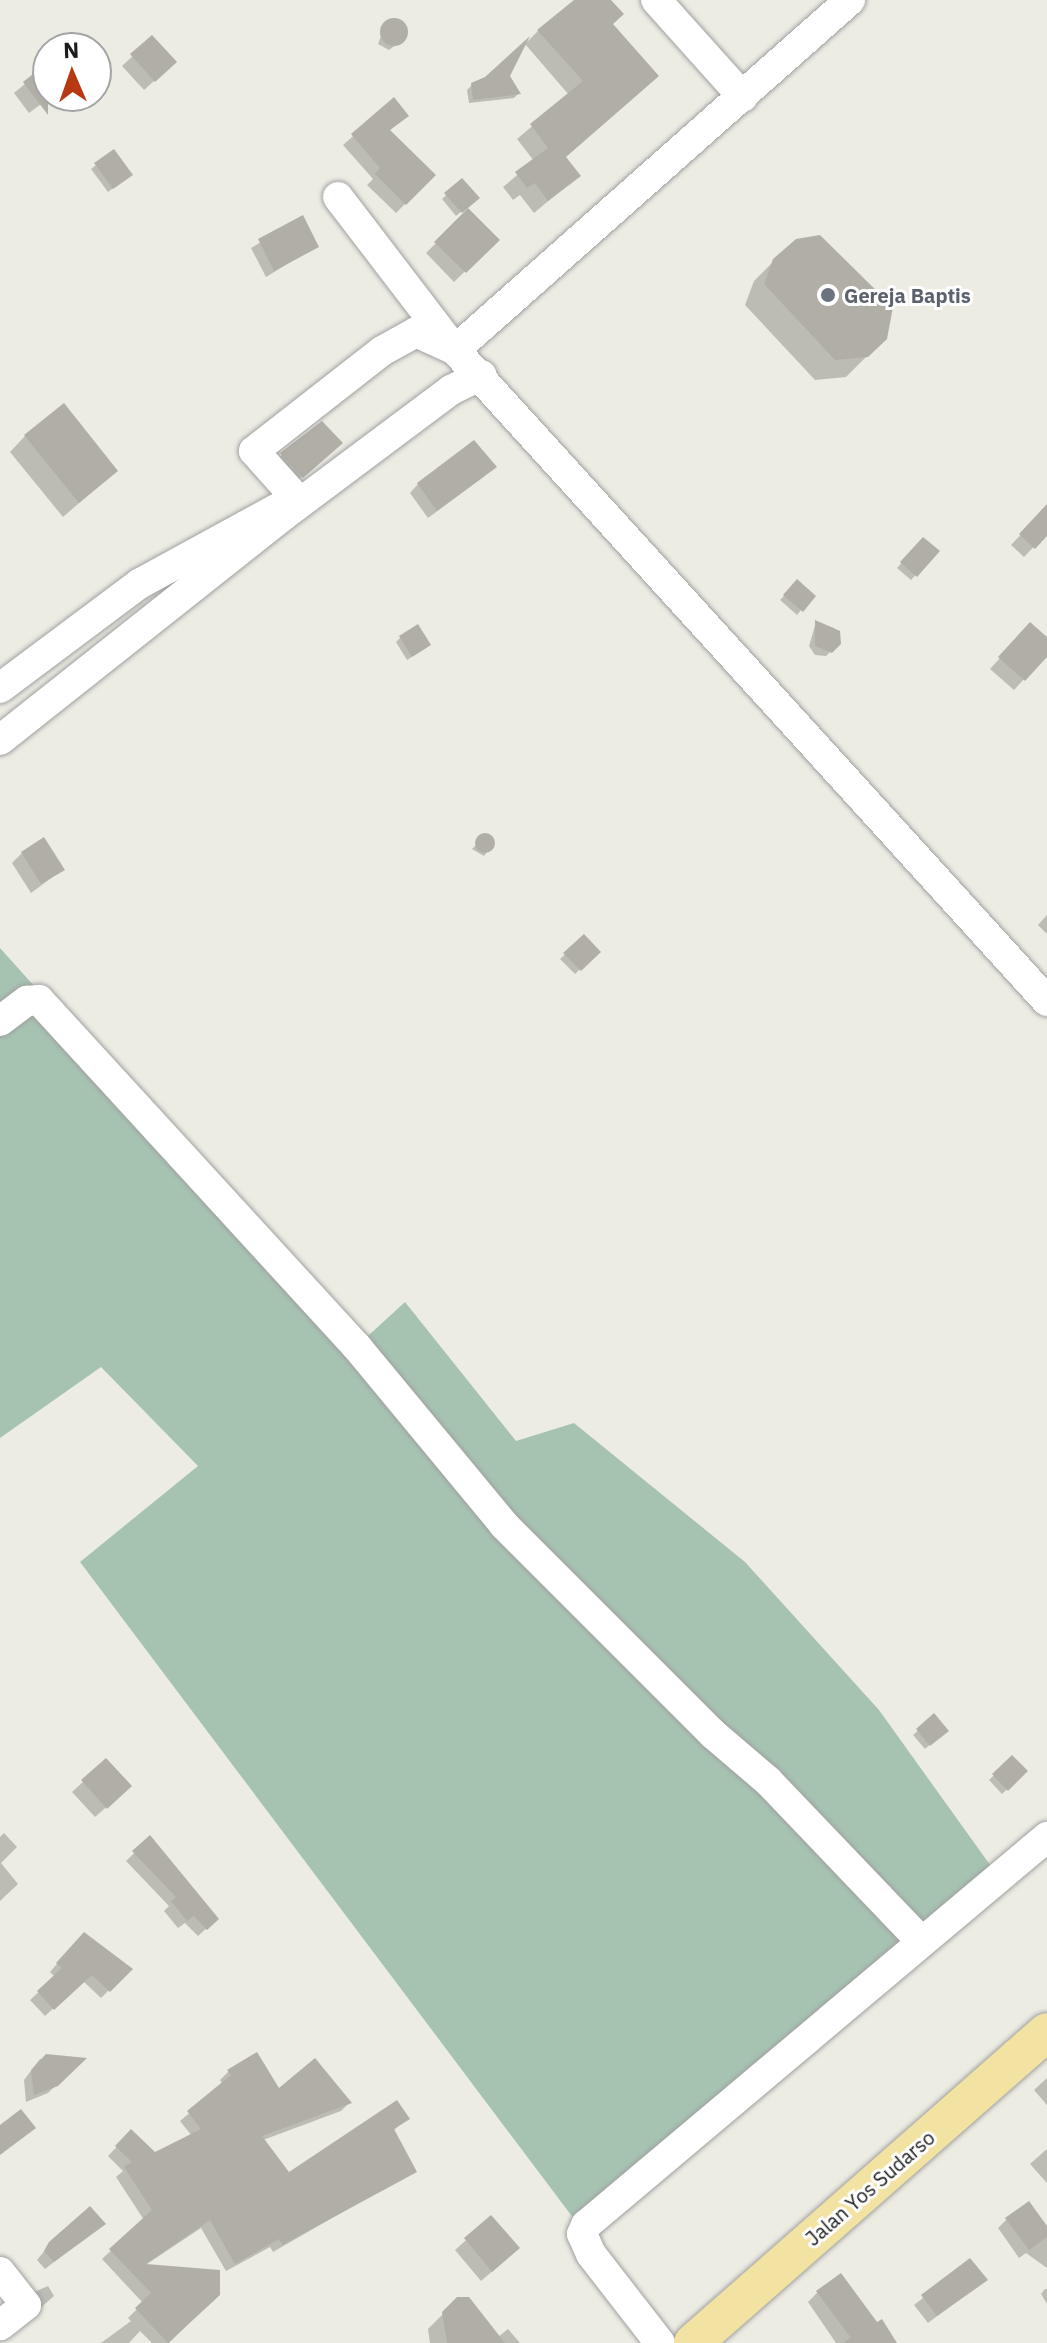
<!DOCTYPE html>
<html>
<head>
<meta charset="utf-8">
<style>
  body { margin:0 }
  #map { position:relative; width:1047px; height:2343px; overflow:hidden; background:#ecece3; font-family:"IBM Plex Sans",sans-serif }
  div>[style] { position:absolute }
  .cemetery>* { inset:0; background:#a6c3b1 }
  .shadow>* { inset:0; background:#0003 }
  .building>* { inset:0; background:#b1aea6 }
  .round { border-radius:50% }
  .roads { filter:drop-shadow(0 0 2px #a0a0a0) drop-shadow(0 0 2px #a0a0a0) }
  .minor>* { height:30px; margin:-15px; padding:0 15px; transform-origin:15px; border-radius:15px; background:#fff }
  .major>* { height:38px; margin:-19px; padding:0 19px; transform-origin:19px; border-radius:19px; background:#f2e3a2 }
  .dots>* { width:22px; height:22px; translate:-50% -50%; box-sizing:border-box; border:4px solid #fff; border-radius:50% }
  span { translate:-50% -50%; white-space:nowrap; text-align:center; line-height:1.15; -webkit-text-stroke:6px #fff; paint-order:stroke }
  .worship-label { font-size:20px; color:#5b616d; font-weight:700 }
  .left { translate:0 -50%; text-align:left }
  .street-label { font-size:20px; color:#1c1c1c }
  .north { position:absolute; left:32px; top:32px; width:80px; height:80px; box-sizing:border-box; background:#fff; border:2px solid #a4a4a4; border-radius:50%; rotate:358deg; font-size:22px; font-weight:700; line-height:32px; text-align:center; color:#1c1c1c }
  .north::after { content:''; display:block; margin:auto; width:28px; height:36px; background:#b63913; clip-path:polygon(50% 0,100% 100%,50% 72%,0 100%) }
</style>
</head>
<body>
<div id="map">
  <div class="cemetery">
    <div style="clip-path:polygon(0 948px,357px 1346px,405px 1302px,516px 1441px,574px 1423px,745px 1562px,879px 1710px,993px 1869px,574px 2219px,80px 1562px,198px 1466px,101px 1367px,0 1438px)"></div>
  </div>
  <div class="shadow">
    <div style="clip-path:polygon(600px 0,609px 0,611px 24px,564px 158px,578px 176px,534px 213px,520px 195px,513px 200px,503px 187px,534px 161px,517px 139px,569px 95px,525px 44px,538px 31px)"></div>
    <div style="clip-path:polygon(386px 22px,404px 25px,400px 42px,389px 50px,378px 44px)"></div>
    <div style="clip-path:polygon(152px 38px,164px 72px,144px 90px,122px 66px)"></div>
    <div style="clip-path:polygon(48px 65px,52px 96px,29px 113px,14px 93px)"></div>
    <div style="clip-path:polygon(508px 76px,518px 94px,514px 98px,469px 103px,467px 90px,472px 85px)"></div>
    <div style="clip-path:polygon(394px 100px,406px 116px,389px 131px,434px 175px,396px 213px,367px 185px,373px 179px,343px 145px)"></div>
    <div style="clip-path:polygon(96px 165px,126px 179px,108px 192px,91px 169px)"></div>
    <div style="clip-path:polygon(462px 181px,473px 202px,456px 216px,442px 199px)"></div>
    <div style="clip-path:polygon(468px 211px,497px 240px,454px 282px,426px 253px)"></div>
    <div style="clip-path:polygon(302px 218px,317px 246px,266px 277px,251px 248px)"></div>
    <div style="clip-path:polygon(775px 260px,885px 338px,846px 377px,815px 380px,745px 305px,754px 281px)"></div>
    <div style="clip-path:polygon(322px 424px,340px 443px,297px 481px,277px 459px)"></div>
    <div style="clip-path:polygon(25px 436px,116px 471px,63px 517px,10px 452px)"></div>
    <div style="clip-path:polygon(486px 475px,428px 518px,410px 493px,418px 484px)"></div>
    <div style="clip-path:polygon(1047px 507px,1047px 533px,1024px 557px,1011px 545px)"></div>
    <div style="clip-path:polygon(923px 539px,937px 552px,911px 580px,897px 568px)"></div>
    <div style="clip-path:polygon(797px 582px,801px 610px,797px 615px,780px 600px)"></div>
    <div style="clip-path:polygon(816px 622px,834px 628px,839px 643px,826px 656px,815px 655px,809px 646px)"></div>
    <div style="clip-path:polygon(1021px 635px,1047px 640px,1047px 654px,1014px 690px,990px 669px)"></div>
    <div style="clip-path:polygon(401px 637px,424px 649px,407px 660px,396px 642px)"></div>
    <div style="clip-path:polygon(487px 834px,494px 842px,484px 856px,472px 849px)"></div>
    <div style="clip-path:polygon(22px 853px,62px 870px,31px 893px,12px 863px)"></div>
    <div style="clip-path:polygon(1047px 915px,1047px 934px,1038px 925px)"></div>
    <div style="clip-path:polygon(584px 937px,598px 952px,575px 974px,560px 959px)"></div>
    <div style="clip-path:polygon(934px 1716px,946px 1731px,925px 1749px,913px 1735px)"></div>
    <div style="clip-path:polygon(1012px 1758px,1026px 1771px,1002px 1794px,989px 1780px)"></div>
    <div style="clip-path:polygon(106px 1761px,119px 1796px,95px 1817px,72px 1792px)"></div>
    <div style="clip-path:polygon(4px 1833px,17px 1847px,1px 1863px,18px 1884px,0 1901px,0 1837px)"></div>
    <div style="clip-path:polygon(150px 1838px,208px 1927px,198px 1936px,185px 1923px,178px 1928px,164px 1911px,169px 1906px,126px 1861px)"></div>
    <div style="clip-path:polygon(76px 1942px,130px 1969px,101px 1998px,83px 1981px,45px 2016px,30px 2000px,55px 1977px,50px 1972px)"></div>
    <div style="clip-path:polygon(40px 2059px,82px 2060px,48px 2093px,26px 2102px,24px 2080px)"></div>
    <div style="clip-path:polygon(229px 2071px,279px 2091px,350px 2102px,341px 2111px,263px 2140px,289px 2175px,407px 2118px,393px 2131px,414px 2171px,273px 2252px,270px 2247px,226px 2271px,201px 2228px,144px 2266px,218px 2294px,169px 2343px,152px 2343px,140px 2331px,129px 2343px,101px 2343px,131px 2321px,128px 2318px,143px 2303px,102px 2259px,144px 2220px,116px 2177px,123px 2171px,108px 2156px,131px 2132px,154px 2155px,192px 2136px,180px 2121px,223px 2085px,220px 2080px)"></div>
    <div style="clip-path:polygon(1047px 2078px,1047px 2105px,1034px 2090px)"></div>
    <div style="clip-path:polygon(1047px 2149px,1047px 2183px,1030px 2164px)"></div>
    <div style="clip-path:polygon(491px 2218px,508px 2258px,481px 2281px,455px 2250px)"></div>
    <div style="clip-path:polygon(1007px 2219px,1047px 2229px,1047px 2268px,1026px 2253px,1019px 2258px,998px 2228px)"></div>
    <div style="clip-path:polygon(103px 2224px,45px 2269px,37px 2260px,50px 2244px)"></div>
    <div style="clip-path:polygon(970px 2261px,985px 2280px,928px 2323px,914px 2305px)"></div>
    <div style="clip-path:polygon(48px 2286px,54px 2296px,39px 2309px,34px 2292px)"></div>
    <div style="clip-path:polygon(1045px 2289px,1047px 2289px,1047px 2304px,1041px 2294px)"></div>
    <div style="clip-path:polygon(818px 2292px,877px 2325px,894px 2343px,836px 2343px,808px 2302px)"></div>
    <div style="clip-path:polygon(458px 2299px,498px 2337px,508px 2329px,520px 2343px,430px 2343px,428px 2329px)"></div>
  </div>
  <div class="building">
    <div style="clip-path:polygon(574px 0,611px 0,624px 14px,613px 24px,659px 76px,566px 157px,581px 176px,548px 201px,535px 183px,527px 188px,515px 172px,548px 148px,530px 124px,583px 81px,537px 30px)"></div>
    <div class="round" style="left:380px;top:18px;width:28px;height:28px"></div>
    <div style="clip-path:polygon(152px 35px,177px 62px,155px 82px,130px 54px)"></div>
    <div style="clip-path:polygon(530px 36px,510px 76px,521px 94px,473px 100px,471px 83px,485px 77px)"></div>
    <div style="clip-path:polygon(48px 62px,48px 115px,23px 82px)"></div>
    <div style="clip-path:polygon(394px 97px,409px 116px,390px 130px,436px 175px,406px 205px,375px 174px,380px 168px,351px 134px)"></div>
    <div style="clip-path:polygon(114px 149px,133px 175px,113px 189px,94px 163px)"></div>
    <div style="clip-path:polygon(462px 178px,480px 198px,462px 213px,444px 193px)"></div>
    <div style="clip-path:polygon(468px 208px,500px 240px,466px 273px,434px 242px)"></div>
    <div style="clip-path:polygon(303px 215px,319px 247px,274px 271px,258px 239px)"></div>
    <div style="clip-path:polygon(820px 235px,893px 307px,887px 339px,868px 357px,835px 360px,764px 284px,773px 259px,796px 239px)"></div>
    <div style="clip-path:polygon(64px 403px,118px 471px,79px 503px,24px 435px)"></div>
    <div style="clip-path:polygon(322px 421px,343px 443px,303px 478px,280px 453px)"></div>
    <div style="clip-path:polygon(474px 440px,497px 467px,437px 511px,417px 483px)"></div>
    <div style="clip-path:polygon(1047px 504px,1047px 536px,1035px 549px,1019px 534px)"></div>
    <div style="clip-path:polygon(923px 537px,940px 551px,917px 577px,900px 562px)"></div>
    <div style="clip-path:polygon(797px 579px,816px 596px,803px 612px,783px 595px)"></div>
    <div style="clip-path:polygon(815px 620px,840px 631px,841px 644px,832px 653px,815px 646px)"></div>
    <div style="clip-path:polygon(1030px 622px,1047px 637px,1047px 657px,1025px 681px,998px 657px)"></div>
    <div style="clip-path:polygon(418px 624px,431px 645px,412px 657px,399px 636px)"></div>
    <div class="round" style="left:475px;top:833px;width:20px;height:20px"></div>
    <div style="clip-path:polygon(44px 837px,65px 870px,41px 884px,21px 852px)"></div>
    <div style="clip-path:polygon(584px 934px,601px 952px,581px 971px,563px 953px)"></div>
    <div style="clip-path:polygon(934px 1713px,949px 1731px,930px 1746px,916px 1729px)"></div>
    <div style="clip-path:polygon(1012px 1755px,1028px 1771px,1008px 1791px,992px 1774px)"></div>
    <div style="clip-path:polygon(106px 1758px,132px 1786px,107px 1809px,81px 1780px)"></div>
    <div style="clip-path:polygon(150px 1835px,219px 1919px,207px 1930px,194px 1916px,187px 1921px,171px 1901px,176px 1897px,132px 1851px)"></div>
    <div style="clip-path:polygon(84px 1932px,133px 1969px,110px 1992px,92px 1975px,54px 2010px,37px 1991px,62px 1968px,56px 1963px)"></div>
    <div style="clip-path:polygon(257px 2052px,279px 2088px,315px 2058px,352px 2103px,262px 2136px,289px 2172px,397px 2100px,410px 2119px,394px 2129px,417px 2172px,282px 2245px,279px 2239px,235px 2264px,210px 2220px,146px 2264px,220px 2270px,220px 2295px,168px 2343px,135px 2308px,151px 2293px,109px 2249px,152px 2210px,124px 2167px,132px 2162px,115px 2146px,131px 2129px,155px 2152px,201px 2129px,187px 2111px,231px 2075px,227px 2070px)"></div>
    <div style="clip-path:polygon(46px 2054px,87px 2058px,58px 2086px,34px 2095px,31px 2070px)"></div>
    <div style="clip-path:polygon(21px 2109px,36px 2128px,0 2155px,0 2125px)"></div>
    <div style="clip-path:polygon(1029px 2201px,1047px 2226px,1047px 2237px,1029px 2250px,1005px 2218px)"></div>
    <div style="clip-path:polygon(90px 2206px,106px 2224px,54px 2262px,44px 2251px,49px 2242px)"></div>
    <div style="clip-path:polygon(491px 2215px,520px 2248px,492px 2272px,464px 2238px)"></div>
    <div style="clip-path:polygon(970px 2258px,988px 2280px,937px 2316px,921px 2295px)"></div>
    <div style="clip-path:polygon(841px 2273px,877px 2322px,882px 2319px,897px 2343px,842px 2343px,851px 2338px,816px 2291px)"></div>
    <div style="clip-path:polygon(457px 2297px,469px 2297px,505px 2343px,447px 2343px,442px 2312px)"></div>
  </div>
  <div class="roads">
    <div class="minor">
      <div style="left:656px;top:0;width:130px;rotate:48.1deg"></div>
      <div style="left:338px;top:197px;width:193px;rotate:52.6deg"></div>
      <div style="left:455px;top:350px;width:880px;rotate:47.72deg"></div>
      <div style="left:455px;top:350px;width:528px;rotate:-41.54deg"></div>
      <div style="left:0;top:688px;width:174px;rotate:-36.8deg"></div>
      <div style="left:139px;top:584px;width:179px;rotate:-28.7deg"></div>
      <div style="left:296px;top:498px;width:63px;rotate:-131.8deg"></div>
      <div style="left:254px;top:451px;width:162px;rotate:-38deg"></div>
      <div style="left:382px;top:351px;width:39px;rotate:-29deg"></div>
      <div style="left:416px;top:332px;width:41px;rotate:24.7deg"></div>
      <div style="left:0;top:740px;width:362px;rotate:-38.4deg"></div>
      <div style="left:284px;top:515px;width:209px;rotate:-36.8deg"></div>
      <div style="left:451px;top:390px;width:34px;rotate:-26deg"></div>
      <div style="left:0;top:1021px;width:34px;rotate:-37deg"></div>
      <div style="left:27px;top:1001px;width:12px;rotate:-5deg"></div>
      <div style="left:39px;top:1000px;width:471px;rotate:47.5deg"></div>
      <div style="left:357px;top:1347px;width:231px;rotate:50.4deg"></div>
      <div style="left:504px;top:1525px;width:296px;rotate:45deg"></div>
      <div style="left:713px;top:1734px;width:72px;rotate:40.5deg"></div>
      <div style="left:768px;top:1781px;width:221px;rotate:46.3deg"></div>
      <div style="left:0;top:2272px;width:42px;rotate:51.8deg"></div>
      <div style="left:26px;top:2305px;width:33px;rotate:142deg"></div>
      <div style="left:660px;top:2343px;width:113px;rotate:-127.8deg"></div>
      <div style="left:591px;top:2254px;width:22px;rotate:-114deg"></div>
      <div style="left:582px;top:2234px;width:10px;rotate:-66deg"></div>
      <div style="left:586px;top:2225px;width:603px;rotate:-40.09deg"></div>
    </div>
    <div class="major">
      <div style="left:693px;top:2343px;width:471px;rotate:-41.3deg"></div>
    </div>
  </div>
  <div class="dots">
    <div style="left:828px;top:295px;background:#6b7280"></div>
  </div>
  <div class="worship-label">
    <span class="left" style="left:844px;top:295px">Gereja Baptis</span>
  </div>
  <div class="street-label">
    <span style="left:870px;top:2188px;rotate:-41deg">Jalan Yos Sudarso</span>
  </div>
  <div class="north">N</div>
</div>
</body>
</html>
